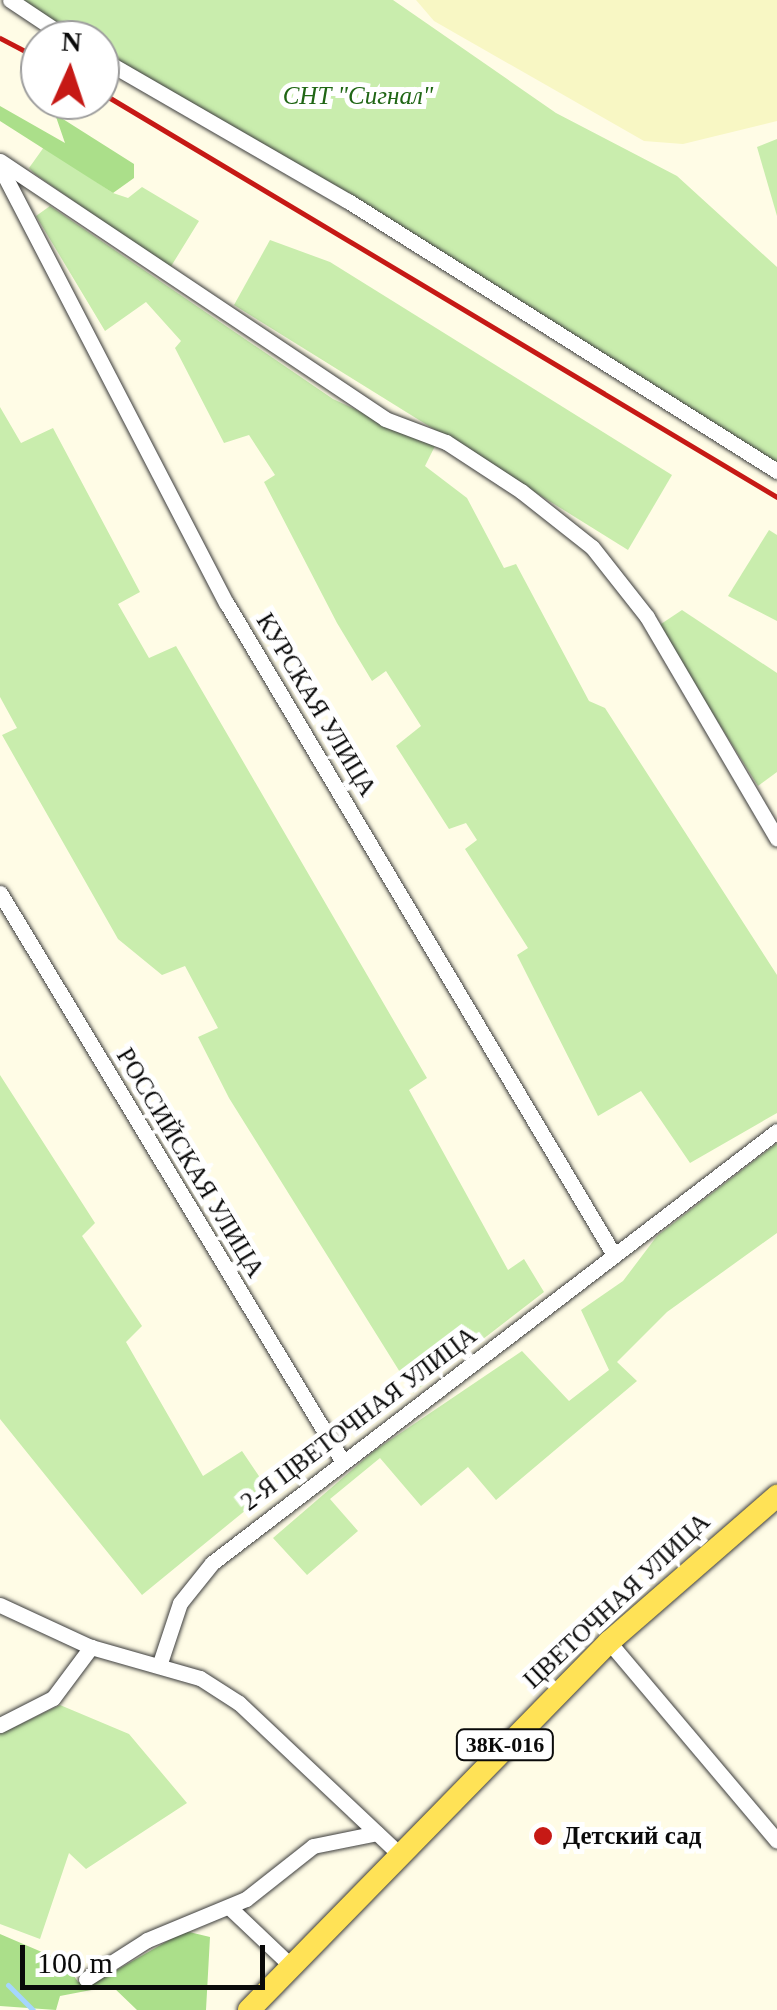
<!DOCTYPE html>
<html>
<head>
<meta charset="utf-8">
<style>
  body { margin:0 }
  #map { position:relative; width:777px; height:2010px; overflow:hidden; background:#fffce6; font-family:"Times New Roman",serif }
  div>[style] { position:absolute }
  .farmland>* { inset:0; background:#f8f7c4 }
  .green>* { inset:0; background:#c9edad }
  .forest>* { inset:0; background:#abdf8a }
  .stream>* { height:5px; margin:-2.5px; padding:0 2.5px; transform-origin:2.5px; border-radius:2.5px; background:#a5d6fd }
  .roads { filter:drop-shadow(0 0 2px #3d3d3d) drop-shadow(0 0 2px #3d3d3d) }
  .minor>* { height:15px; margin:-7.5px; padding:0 7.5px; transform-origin:7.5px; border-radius:7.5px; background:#fff }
  .primary>* { height:22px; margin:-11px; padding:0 11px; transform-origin:11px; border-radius:11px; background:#ffe256 }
  .rail>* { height:5px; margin:-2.5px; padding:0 2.5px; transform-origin:2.5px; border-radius:2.5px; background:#c61915 }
  .dots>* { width:28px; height:28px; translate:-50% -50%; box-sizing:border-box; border:5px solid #fff; border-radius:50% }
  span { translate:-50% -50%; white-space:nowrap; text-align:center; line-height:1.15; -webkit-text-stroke:10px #fff; paint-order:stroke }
  .shield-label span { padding:2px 8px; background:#fff; border:2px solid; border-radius:8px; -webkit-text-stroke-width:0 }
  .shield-label { font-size:22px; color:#0a0a0a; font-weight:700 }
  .park-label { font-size:25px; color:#206615; font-style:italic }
  .street-label { font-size:25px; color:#0a0a0a }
  .poi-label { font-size:25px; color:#0a0a0a; font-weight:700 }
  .left { translate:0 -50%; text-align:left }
  .north { position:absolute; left:20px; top:20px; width:100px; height:100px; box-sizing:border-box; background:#fff; border:2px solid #9d9d9d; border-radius:50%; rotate:3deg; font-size:28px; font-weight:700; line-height:40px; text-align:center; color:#0a0a0a }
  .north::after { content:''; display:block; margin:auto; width:35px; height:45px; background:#c61915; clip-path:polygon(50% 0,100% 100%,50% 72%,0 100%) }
  .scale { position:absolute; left:20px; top:1945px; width:245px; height:45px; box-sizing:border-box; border:5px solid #0a0a0a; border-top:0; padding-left:12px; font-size:30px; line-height:35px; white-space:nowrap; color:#0a0a0a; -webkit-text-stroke:8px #fff; paint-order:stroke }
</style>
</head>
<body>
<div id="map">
  <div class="farmland">
    <div style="clip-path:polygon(416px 0,777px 0,777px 121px,683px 144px,644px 141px,434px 21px)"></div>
  </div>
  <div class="green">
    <div style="clip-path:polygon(21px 0,393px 0,556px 113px,677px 176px,777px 267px,777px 463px,100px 51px,100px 40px,82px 40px)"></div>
    <div style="clip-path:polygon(777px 139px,777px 216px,757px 147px)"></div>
    <div style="clip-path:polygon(44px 147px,113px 193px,128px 198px,142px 187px,199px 221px,170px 268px,35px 174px,29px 168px)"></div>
    <div style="clip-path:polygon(50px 206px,333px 399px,435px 446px,425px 466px,467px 498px,504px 568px,516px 564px,589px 701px,605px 708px,777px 975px,777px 1113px,690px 1163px,641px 1091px,598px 1116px,517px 955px,528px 948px,465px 849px,477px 840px,466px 823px,449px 829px,396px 746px,421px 726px,386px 671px,372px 681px,337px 623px,264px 482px,275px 475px,249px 435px,224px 443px,175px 348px,181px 341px,146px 302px,105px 331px,36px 216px)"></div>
    <div style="clip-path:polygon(270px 240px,330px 262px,672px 475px,628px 550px,234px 305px)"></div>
    <div style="clip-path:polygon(0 407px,21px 443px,53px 428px,140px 592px,118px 604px,149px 658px,176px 646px,427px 1078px,409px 1090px,508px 1270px,524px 1259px,544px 1292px,413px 1393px,229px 1098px,198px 1037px,218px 1028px,185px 966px,162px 975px,118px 939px,2px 735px,17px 728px,0 697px)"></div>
    <div style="clip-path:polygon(769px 530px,777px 535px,777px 621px,728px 596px)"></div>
    <div style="clip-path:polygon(682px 610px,777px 673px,777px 772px,758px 786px,658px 626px)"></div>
    <div style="clip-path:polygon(0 1075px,95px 1223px,82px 1236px,142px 1326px,126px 1342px,203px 1476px,242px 1451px,269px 1491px,142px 1595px,0 1419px)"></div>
    <div style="clip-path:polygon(777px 1143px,777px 1233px,667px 1312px,617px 1362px,637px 1381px,496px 1500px,468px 1467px,421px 1506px,380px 1458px,330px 1499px,358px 1531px,307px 1575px,273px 1538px,374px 1451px,522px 1351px,569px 1401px,609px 1370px,581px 1310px,623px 1281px,657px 1236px)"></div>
    <div style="clip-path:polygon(60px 1705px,129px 1734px,187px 1803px,86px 1869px,69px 1853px,40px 1939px,0 1924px,0 1734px)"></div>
  </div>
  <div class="forest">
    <div style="clip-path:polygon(0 106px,65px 143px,55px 114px,134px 164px,134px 178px,113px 193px,0 121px)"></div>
    <div style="clip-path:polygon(185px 1931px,210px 1937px,206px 2010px,137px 2010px,112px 1986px,60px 1996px,56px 2010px,0 2006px,0 1934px,65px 1962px,78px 1982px,101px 1979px)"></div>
  </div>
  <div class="stream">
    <div style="left:8px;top:1985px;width:35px;rotate:45deg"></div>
  </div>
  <div class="roads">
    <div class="minor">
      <div style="left:10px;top:0;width:72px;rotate:33.7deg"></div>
      <div style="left:100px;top:58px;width:286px;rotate:30deg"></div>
      <div style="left:348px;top:201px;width:507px;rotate:32.19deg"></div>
      <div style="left:0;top:161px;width:463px;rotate:33.8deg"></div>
      <div style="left:385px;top:419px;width:65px;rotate:20.7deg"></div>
      <div style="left:446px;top:442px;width:90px;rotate:33.2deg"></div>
      <div style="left:521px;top:491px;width:90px;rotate:38.3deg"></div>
      <div style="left:592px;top:547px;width:89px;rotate:51.8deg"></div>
      <div style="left:647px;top:617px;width:257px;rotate:59.6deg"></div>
      <div style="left:0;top:167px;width:492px;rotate:62.6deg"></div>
      <div style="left:227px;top:604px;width:757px;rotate:59.27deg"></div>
      <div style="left:0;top:893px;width:659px;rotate:58.92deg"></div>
      <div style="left:0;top:1605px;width:100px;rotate:24.8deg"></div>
      <div style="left:91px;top:1647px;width:113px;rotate:15.9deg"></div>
      <div style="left:200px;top:1678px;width:46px;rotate:32.7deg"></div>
      <div style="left:239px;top:1703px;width:217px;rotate:43.3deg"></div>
      <div style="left:609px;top:1642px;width:260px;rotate:49.8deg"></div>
      <div style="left:159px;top:1666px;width:66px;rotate:-71.6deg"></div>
      <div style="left:180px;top:1603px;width:51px;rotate:-51.3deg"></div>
      <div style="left:212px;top:1563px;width:711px;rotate:-37.4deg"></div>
      <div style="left:0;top:1725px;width:59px;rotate:-27deg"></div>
      <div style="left:53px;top:1698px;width:64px;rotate:-53.3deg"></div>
      <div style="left:229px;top:1907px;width:83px;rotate:43.5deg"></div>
      <div style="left:86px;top:1979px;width:72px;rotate:-32.6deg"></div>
      <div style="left:147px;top:1940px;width:107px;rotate:-22.5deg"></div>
      <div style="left:246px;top:1899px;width:85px;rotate:-38.3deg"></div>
      <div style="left:313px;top:1846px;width:65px;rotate:-11.5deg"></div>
    </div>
    <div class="primary">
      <div style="left:249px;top:2010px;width:515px;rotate:-45.63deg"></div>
      <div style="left:609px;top:1642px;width:223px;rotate:-41deg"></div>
    </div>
  </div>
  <div class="rail">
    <div style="left:0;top:38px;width:45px;rotate:27.7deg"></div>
    <div style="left:100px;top:92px;width:789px;rotate:30.89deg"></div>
  </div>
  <div class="dots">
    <div style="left:543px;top:1836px;background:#c61915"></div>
  </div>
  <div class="shield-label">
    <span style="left:505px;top:1745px">38К-016</span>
  </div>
  <div class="park-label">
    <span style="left:358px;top:96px">СНТ "Сигнал"</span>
  </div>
  <div class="street-label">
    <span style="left:316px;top:705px;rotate:59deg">КУРСКАЯ УЛИЦА</span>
    <span style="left:190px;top:1163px;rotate:59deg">РОССИЙСКАЯ УЛИЦА</span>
    <span style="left:359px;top:1419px;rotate:-37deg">2-Я ЦВЕТОЧНАЯ УЛИЦА</span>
    <span style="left:617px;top:1601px;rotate:-43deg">ЦВЕТОЧНАЯ УЛИЦА</span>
  </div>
  <div class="poi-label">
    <span class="left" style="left:563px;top:1836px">Детский сад</span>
  </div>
  <div class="north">N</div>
  <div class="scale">100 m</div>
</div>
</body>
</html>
